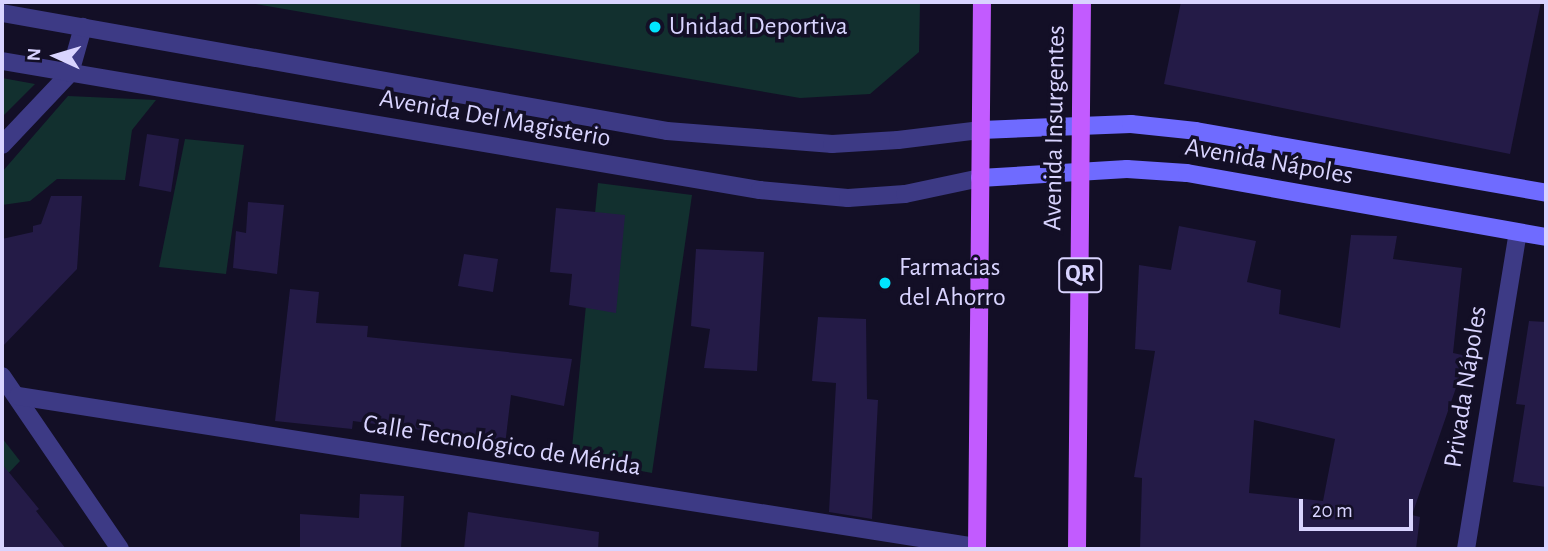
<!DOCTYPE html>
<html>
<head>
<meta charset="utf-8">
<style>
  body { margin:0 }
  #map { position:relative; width:1548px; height:551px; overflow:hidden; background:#130f26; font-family:"Alegreya Sans",sans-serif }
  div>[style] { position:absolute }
  .green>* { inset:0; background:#12302f }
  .building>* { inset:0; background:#241b47 }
  .minor>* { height:18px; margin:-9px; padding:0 9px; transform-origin:9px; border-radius:9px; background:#3d3a85 }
  .tertiary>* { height:18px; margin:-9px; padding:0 9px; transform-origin:9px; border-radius:9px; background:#3d3a85 }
  .secondary>* { height:18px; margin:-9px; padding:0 9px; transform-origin:9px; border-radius:9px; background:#6f6bff }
  .primary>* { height:18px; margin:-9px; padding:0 9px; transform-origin:9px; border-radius:9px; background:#c25bff }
  .dots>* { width:19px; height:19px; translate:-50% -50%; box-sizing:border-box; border:4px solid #130f26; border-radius:50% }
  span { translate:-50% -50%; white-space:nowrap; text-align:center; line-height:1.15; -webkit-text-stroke:7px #130f26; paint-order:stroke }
  .shield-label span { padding:2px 5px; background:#130f26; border:2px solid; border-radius:5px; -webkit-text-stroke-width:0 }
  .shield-label { font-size:24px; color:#d9d4ff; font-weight:700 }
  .poi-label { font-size:26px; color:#d9d4ff }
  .left { translate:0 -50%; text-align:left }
  .street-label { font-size:26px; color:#d9d4ff }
  .frame { position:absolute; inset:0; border:4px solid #d9d4ff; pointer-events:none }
  .north { position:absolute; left:21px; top:21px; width:70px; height:70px; -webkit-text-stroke:5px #130f26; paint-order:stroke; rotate:274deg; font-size:19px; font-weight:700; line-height:28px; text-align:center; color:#d9d4ff }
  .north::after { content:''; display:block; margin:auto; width:24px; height:32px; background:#d9d4ff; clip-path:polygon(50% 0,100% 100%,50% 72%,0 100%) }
  .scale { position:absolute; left:1299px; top:499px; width:114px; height:32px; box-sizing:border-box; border:4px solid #d9d4ff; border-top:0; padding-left:9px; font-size:21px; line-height:24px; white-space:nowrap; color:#d9d4ff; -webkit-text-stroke:5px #130f26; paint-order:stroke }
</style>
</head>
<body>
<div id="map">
  <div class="green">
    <div style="clip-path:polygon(244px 2px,920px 2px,919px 52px,870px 94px,800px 98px)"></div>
    <div style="clip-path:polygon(2px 78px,35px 84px,2px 117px)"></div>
    <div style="clip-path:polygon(68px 96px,156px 100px,132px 130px,125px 180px,57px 179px,30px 201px,2px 205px,2px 172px)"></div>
    <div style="clip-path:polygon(185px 139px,244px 145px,226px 274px,159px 267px)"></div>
    <div style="clip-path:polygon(598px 183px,692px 195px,652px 473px,571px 458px)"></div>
    <div style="clip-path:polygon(2px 438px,20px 461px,2px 480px)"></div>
  </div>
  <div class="building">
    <div style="clip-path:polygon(1181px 2px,1541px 2px,1510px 154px,1164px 84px)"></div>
    <div style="clip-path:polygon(147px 134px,179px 139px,171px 192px,139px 186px)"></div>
    <div style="clip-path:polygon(51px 196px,82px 196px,77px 269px,2px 347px,2px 239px,33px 232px,33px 226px,41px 224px)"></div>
    <div style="clip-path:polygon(248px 202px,284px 205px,277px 274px,233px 268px,236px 231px,246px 233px)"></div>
    <div style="clip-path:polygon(556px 208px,625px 215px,616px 313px,569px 305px,572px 274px,550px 272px)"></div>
    <div style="clip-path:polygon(evenodd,1179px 226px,1256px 241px,1247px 282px,1281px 290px,1279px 314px,1340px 328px,1351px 235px,1397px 236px,1393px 259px,1462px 268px,1453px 353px,1467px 356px,1412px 515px,1420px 517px,1416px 549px,1140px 549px,1142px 478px,1134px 477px,1155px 351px,1135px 349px,1139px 265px,1171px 270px,1179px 226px,1254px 420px,1335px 439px,1323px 501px,1249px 493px,1254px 420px)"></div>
    <div style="clip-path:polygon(696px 249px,764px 252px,757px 371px,704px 368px,710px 329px,691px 326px)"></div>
    <div style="clip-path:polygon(464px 254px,498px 259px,493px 292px,458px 286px)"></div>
    <div style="clip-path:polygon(290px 289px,319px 292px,316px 323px,368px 326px,367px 337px,572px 359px,564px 406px,511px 395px,505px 445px,443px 438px,444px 433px,353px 421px,352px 429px,275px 421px)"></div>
    <div style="clip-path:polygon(818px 317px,866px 319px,867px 399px,878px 400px,872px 519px,829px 512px,836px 383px,812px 381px)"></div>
    <div style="clip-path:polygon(1529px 321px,1546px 322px,1546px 487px,1513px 482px,1525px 405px,1516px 404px)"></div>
    <div style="clip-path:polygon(2px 464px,39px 509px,36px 511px,66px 549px,2px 549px)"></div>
    <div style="clip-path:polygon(360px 494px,404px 496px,401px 549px,300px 549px,300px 514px,359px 518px)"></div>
    <div style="clip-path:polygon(468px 512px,599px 532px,598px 549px,464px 549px)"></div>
  </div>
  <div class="minor">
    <div style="left:2px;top:145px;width:99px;rotate:-46.6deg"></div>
    <div style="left:70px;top:73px;width:48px;rotate:-74.2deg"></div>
    <div style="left:2px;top:376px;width:209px;rotate:55.7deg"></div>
    <div style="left:18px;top:396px;width:971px;rotate:8.95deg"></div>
    <div style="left:1466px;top:549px;width:320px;rotate:-80.7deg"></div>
  </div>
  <div class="tertiary">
    <div style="left:2px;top:13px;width:675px;rotate:10.06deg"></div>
    <div style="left:667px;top:131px;width:166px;rotate:4.5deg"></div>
    <div style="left:832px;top:144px;width:66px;rotate:-3.5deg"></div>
    <div style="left:898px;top:140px;width:84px;rotate:-6.9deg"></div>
    <div style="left:2px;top:61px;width:769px;rotate:9.66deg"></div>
    <div style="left:760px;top:190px;width:88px;rotate:5.2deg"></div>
    <div style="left:848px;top:198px;width:57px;rotate:-4deg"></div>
    <div style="left:905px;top:194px;width:77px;rotate:-12deg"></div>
  </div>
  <div class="secondary">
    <div style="left:981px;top:130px;width:150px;rotate:-2.3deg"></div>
    <div style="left:1131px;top:124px;width:65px;rotate:6.1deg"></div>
    <div style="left:1196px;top:131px;width:355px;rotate:10deg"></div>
    <div style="left:980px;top:178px;width:147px;rotate:-3.5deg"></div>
    <div style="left:1127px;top:169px;width:60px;rotate:3.8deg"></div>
    <div style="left:1187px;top:173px;width:365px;rotate:10.1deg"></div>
  </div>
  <div class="primary">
    <div style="left:977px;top:549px;width:547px;rotate:-89.48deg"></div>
    <div style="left:1077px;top:549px;width:547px;rotate:-89.48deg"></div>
  </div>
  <div class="dots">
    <div style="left:655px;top:27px;background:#00e5ff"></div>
    <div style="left:885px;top:283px;background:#00e5ff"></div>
  </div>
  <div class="shield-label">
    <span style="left:1080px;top:275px">QR</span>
  </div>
  <div class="poi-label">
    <span class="left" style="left:669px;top:27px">Unidad Deportiva</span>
    <span class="left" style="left:899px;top:283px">Farmacias<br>del Ahorro</span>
  </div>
  <div class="street-label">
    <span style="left:495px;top:119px;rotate:10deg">Avenida Del Magisterio</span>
    <span style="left:1055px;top:128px;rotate:-89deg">Avenida Insurgentes</span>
    <span style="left:1269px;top:162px;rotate:10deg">Avenida Nápoles</span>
    <span style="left:1466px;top:387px;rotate:-81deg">Privada Nápoles</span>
    <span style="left:502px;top:446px;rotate:9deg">Calle Tecnológico de Mérida</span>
  </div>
  <div class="frame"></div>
  <div class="north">N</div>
  <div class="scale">20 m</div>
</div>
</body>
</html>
